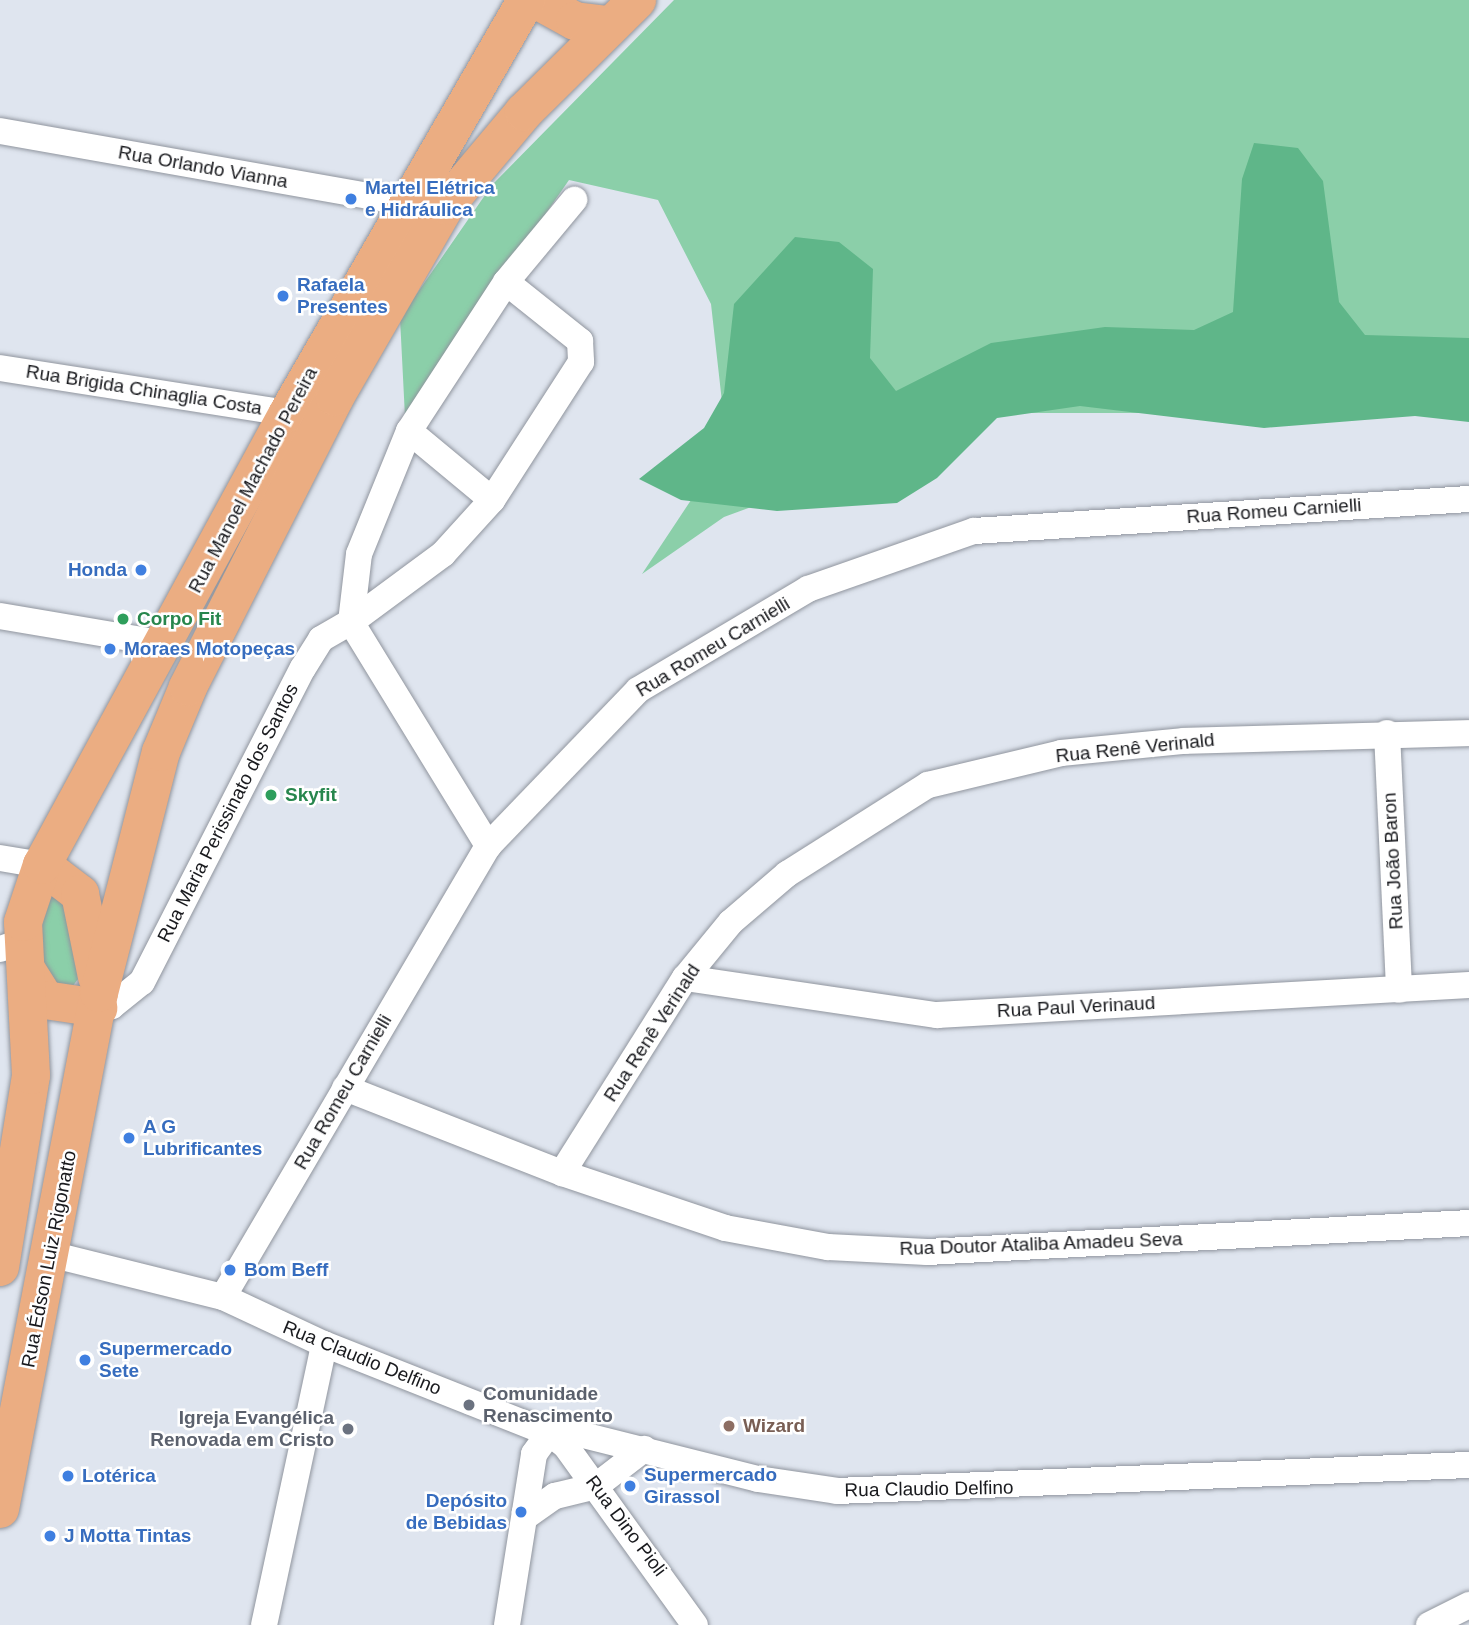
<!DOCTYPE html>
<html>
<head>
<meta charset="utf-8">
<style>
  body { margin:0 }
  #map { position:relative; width:1469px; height:1625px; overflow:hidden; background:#dfe5ef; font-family:Helvetica,sans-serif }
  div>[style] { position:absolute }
  .green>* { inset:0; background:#8bcfa9 }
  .forest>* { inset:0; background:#5fb689 }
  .roads { filter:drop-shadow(0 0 2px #90959e) drop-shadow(0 0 2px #90959e) }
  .street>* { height:26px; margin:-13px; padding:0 13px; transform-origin:13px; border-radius:13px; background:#fff }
  .primary>* { height:38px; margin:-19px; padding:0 19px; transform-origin:19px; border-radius:19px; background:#ebad82 }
  .dots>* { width:19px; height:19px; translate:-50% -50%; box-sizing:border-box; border:4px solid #fff; border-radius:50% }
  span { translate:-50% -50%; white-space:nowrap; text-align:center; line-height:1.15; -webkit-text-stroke:5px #fff; paint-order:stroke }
  .street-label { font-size:19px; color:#191a1e }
  .shop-label { font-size:19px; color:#366cbe; font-weight:700 }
  .left { translate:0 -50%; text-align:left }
  .right { translate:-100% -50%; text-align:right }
  .leisure-label { font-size:19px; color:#27864d; font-weight:700 }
  .worship-label { font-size:19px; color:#5b616d; font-weight:700 }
  .education-label { font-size:19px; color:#785e54; font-weight:700 }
</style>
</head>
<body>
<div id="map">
  <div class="green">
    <div style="clip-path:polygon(674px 0,1469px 0,1469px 413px,1007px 413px,724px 517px,642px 574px,701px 485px,722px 402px,711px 304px,658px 200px,569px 180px,405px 417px,400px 318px,492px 185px)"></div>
    <div style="clip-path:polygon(44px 883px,62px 885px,78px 979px,72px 987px,60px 988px,40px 969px)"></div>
  </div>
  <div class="forest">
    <div style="clip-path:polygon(1254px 143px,1298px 148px,1323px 181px,1339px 302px,1365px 335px,1469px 338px,1469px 422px,1415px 416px,1264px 428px,1080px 406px,997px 418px,937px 478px,897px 503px,777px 511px,681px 500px,639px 479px,704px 428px,724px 393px,734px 304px,795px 237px,839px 242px,873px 269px,870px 358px,896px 391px,991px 343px,1105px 327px,1194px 330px,1233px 312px,1242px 179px)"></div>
  </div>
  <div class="roads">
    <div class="street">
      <div style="left:0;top:131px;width:413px;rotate:10deg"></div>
      <div style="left:506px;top:282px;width:95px;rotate:38.6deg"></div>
      <div style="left:580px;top:341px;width:21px;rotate:87deg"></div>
      <div style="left:581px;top:362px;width:164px;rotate:122.8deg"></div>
      <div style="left:492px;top:500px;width:73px;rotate:132.2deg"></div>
      <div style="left:443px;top:554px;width:114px;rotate:143.5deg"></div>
      <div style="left:351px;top:622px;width:68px;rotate:-83.3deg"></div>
      <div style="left:359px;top:554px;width:133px;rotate:-67.9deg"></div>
      <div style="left:409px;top:431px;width:178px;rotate:-56.9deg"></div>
      <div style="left:506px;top:282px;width:107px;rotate:-50.3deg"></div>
      <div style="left:0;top:368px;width:291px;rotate:8.9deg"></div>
      <div style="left:409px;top:431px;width:108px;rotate:39.7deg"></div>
      <div style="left:0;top:616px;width:167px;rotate:9.6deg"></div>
      <div style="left:1387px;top:733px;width:257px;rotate:87.3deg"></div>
      <div style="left:0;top:858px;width:43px;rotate:9.5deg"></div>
      <div style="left:0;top:949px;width:22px;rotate:-18deg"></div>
      <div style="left:685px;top:978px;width:255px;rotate:8.4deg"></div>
      <div style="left:937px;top:1015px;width:533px;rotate:-3.23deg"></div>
      <div style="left:98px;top:1008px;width:14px;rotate:-8deg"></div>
      <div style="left:112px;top:1006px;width:38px;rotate:-39deg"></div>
      <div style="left:142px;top:982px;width:353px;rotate:-62.9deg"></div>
      <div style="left:303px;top:668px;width:34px;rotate:-58deg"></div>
      <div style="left:321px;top:639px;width:34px;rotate:-30deg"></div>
      <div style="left:351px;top:622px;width:263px;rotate:58.5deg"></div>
      <div style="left:345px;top:1088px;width:233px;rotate:21.4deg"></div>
      <div style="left:562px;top:1173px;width:172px;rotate:18.6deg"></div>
      <div style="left:725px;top:1228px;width:105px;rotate:10.5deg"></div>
      <div style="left:828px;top:1247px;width:99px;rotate:2.9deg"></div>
      <div style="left:927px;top:1252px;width:543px;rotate:-3.06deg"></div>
      <div style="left:562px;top:1173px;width:231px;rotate:-57.8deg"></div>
      <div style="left:685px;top:978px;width:72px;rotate:-50.6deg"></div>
      <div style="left:731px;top:922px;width:74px;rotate:-40.6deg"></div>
      <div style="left:787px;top:874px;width:167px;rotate:-32.3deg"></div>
      <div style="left:928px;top:785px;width:137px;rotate:-13.5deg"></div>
      <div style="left:1061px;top:753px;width:124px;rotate:-5.6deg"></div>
      <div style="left:1184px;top:741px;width:285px;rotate:-1.6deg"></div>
      <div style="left:50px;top:1254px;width:178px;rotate:14deg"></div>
      <div style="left:223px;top:1297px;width:111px;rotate:25deg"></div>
      <div style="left:324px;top:1344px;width:242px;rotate:21.6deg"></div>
      <div style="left:549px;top:1433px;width:18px;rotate:-6deg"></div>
      <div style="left:567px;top:1431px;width:197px;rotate:14.1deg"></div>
      <div style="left:758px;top:1479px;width:80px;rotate:8.6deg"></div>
      <div style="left:837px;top:1491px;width:633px;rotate:-2.36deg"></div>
      <div style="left:223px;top:1297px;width:523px;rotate:-59.56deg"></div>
      <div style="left:488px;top:846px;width:216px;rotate:-46.1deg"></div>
      <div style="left:638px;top:690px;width:198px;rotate:-30.7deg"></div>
      <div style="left:808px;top:589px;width:176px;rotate:-19.3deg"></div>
      <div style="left:974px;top:531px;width:496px;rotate:-3.7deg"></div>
      <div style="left:549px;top:1433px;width:20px;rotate:37deg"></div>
      <div style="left:565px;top:1445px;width:222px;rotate:54.2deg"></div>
      <div style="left:529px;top:1514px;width:32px;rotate:-35deg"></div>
      <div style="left:555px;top:1496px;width:42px;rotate:-13.7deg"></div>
      <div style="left:596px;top:1486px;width:61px;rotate:-37.6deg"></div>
      <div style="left:264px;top:1625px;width:287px;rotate:-77.9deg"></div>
      <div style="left:507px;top:1625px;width:173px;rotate:-81deg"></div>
      <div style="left:534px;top:1454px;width:26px;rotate:-54deg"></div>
      <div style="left:1429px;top:1625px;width:45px;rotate:-26.6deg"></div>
    </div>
    <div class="primary">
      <div style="left:537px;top:0;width:43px;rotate:28.9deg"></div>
      <div style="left:575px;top:21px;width:35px;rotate:7deg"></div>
      <div style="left:42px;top:865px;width:48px;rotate:37.3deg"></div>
      <div style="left:80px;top:894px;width:85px;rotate:78.4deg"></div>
      <div style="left:26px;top:969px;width:36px;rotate:58deg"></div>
      <div style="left:45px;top:1000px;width:54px;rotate:8.6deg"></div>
      <div style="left:0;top:1267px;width:194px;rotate:-80.8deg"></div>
      <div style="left:31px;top:1075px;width:153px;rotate:-93deg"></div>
      <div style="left:23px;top:922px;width:60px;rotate:-71.6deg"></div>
      <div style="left:42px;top:865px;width:515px;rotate:-61.44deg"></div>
      <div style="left:288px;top:413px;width:477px;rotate:-60deg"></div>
      <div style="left:0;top:1509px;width:525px;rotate:-79.14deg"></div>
      <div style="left:99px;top:993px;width:249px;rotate:-75.6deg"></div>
      <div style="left:161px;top:752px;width:70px;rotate:-67.4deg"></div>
      <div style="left:188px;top:687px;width:325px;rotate:-63.1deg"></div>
      <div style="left:335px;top:397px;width:222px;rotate:-60deg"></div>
      <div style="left:446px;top:205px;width:121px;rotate:-50deg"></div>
      <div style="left:524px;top:112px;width:159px;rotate:-44.7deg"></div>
    </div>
  </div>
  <div class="dots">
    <div style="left:351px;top:199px;background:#3f7fe0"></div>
    <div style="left:283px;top:296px;background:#3f7fe0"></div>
    <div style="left:141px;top:570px;background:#3f7fe0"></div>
    <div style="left:123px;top:619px;background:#2e9e5b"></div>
    <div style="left:110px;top:649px;background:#3f7fe0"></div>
    <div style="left:271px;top:795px;background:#2e9e5b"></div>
    <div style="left:129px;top:1138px;background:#3f7fe0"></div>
    <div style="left:230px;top:1270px;background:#3f7fe0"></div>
    <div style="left:85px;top:1360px;background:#3f7fe0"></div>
    <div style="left:469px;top:1405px;background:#6b7280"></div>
    <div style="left:729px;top:1426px;background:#8d6e63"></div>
    <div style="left:348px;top:1429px;background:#6b7280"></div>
    <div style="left:68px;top:1476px;background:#3f7fe0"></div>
    <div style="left:630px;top:1486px;background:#3f7fe0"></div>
    <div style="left:521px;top:1512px;background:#3f7fe0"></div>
    <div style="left:50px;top:1536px;background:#3f7fe0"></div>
  </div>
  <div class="street-label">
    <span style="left:203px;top:167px;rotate:10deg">Rua Orlando Vianna</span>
    <span style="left:144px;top:390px;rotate:9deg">Rua Brigida Chinaglia Costa</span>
    <span style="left:253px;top:480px;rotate:-62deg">Rua Manoel Machado Pereira</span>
    <span style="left:1274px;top:511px;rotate:-4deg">Rua Romeu Carnielli</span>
    <span style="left:713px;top:647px;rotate:-31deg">Rua Romeu Carnielli</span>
    <span style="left:1135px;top:748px;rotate:-6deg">Rua Renê Verinald</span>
    <span style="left:228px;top:813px;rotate:-63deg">Rua Maria Perissinato dos Santos</span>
    <span style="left:1393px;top:861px;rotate:-93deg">Rua João Baron</span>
    <span style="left:1076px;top:1007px;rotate:-3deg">Rua Paul Verinaud</span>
    <span style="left:652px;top:1033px;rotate:-57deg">Rua Renê Verinald</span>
    <span style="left:343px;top:1092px;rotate:-60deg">Rua Romeu Carnielli</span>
    <span style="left:1041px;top:1244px;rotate:-2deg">Rua Doutor Ataliba Amadeu Seva</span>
    <span style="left:49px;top:1259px;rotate:-79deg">Rua Édson Luiz Rigonatto</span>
    <span style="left:362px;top:1358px;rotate:22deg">Rua Claudio Delfino</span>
    <span style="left:929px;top:1489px;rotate:-1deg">Rua Claudio Delfino</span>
    <span style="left:626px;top:1526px;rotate:53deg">Rua Dino Pioli</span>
  </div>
  <div class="shop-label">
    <span class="left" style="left:365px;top:199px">Martel Elétrica<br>e Hidráulica</span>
    <span class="left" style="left:297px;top:296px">Rafaela<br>Presentes</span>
    <span class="right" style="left:127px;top:570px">Honda</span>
    <span class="left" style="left:124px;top:649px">Moraes Motopeças</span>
    <span class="left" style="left:143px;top:1138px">A G<br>Lubrificantes</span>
    <span class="left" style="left:244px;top:1270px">Bom Beff</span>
    <span class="left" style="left:99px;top:1360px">Supermercado<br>Sete</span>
    <span class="left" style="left:644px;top:1486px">Supermercado<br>Girassol</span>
    <span class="left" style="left:82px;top:1476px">Lotérica</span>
    <span class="right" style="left:507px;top:1512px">Depósito<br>de Bebidas</span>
    <span class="left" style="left:64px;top:1536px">J Motta Tintas</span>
  </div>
  <div class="leisure-label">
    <span class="left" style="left:137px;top:619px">Corpo Fit</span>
    <span class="left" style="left:285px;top:795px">Skyfit</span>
  </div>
  <div class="worship-label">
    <span class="left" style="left:483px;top:1405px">Comunidade<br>Renascimento</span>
    <span class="right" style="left:334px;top:1429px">Igreja Evangélica<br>Renovada em Cristo</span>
  </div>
  <div class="education-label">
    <span class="left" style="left:743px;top:1426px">Wizard</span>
  </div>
</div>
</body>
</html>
